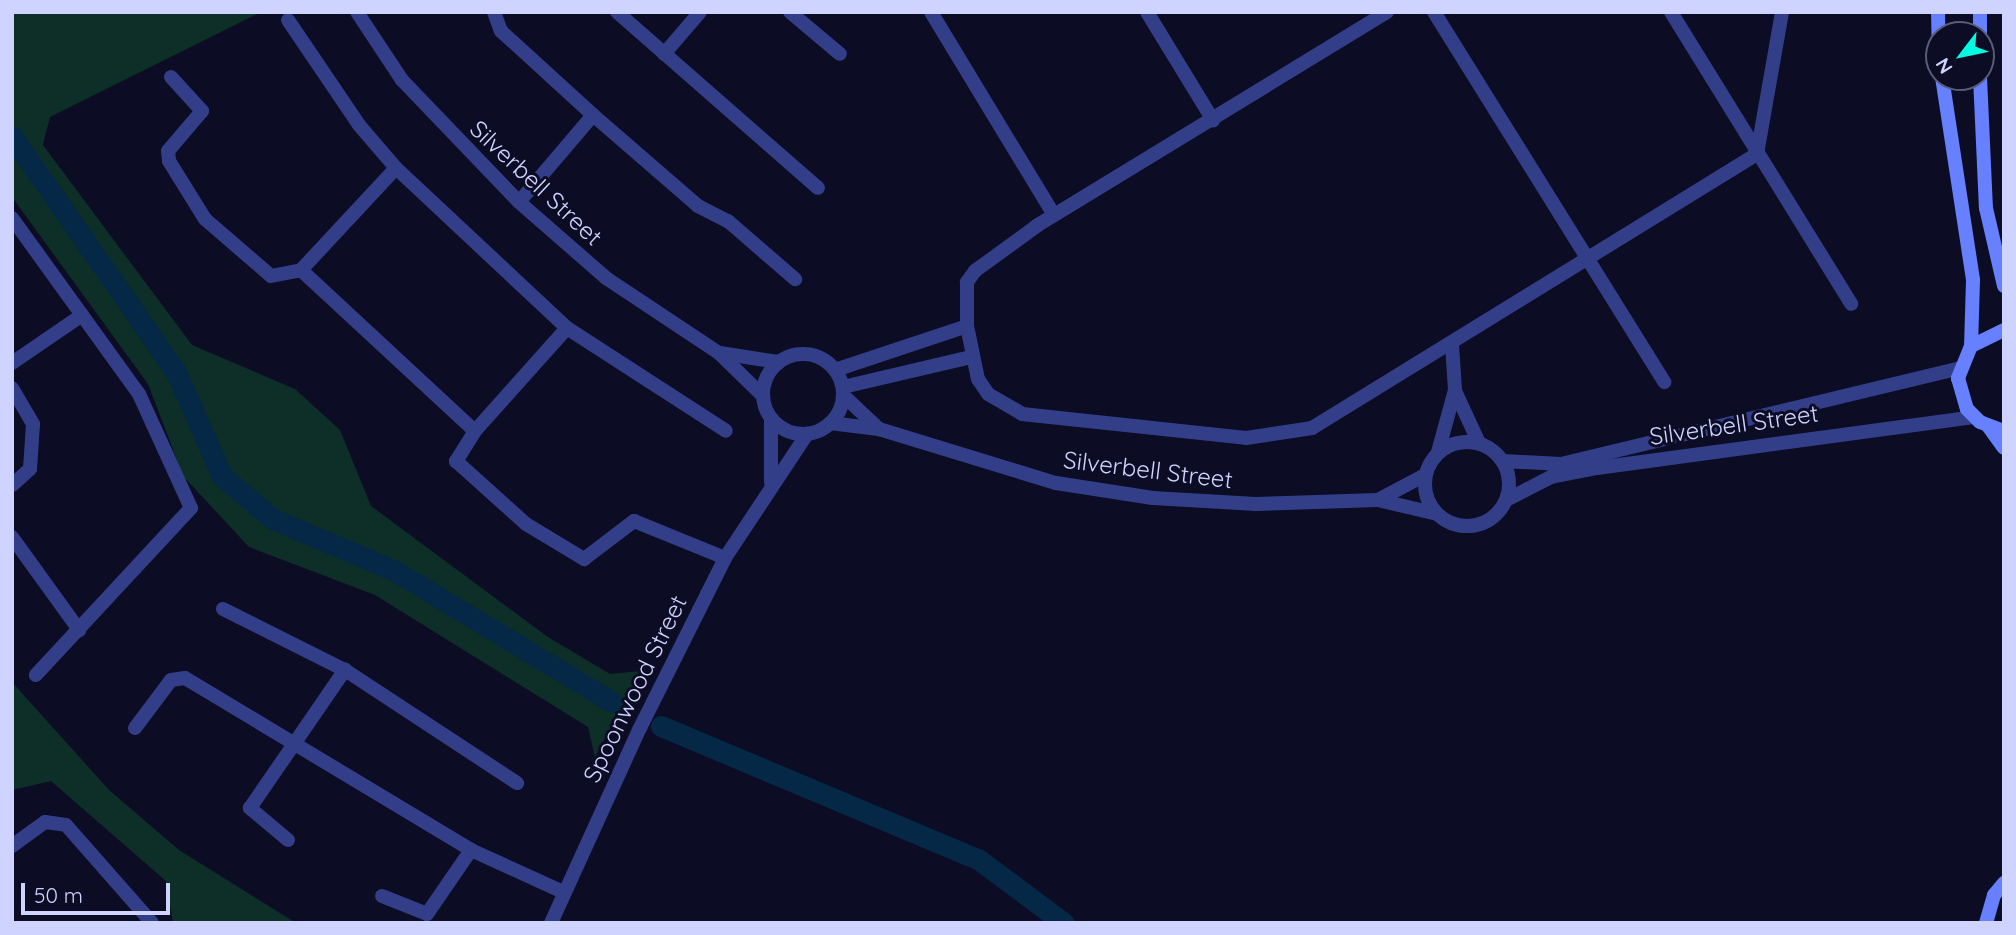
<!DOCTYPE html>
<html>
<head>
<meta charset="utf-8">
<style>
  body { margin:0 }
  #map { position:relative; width:2016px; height:935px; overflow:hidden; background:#0c0c24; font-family:Quicksand,sans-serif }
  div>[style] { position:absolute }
  .green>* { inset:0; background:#0e2f27 }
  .canal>* { height:21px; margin:-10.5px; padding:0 10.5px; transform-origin:10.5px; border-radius:10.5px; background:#042845 }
  .street>* { height:14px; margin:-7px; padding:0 7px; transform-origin:7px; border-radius:7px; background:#323f88 }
  .street>.ring { margin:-7px; padding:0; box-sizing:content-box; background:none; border:14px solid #323f88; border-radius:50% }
  .secondary>* { height:14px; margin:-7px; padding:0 7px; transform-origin:7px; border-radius:7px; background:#6680ff }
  span { translate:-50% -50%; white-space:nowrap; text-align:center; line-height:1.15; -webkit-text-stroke:6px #0c0c24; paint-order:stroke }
  .street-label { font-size:24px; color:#cfd3ff }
  .frame { position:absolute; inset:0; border:14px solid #cfd3ff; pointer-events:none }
  .north { position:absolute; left:1925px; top:21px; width:70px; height:70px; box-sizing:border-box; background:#0c0c24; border:2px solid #5a5c7c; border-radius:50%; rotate:238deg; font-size:19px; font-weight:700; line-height:28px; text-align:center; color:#cfd3ff }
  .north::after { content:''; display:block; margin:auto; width:24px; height:32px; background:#00fae2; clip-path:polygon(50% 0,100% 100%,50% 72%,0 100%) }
  .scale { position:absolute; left:21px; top:883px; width:149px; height:32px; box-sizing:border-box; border:4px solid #cfd3ff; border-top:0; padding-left:9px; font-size:21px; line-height:24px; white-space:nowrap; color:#cfd3ff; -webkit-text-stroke:5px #0c0c24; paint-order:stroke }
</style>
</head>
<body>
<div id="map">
  <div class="green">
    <div style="clip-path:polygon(12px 12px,261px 12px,50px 117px,43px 145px,192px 345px,295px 389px,340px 430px,371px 506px,548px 637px,610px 674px,641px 671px,595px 757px,588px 727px,375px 595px,249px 547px,183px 476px,148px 384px,12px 197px)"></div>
    <div style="clip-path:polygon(12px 682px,109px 790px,179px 850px,296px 923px,173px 923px,166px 881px,51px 781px,12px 790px)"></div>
  </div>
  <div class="canal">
    <div style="left:12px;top:136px;width:287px;rotate:55.2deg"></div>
    <div style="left:176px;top:372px;width:114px;rotate:66.1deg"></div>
    <div style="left:222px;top:476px;width:67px;rotate:40.1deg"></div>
    <div style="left:273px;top:519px;width:133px;rotate:23.1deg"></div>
    <div style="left:395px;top:571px;width:253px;rotate:31.1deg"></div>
    <div style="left:661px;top:726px;width:344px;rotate:22.8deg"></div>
    <div style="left:978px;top:859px;width:107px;rotate:36.7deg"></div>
  </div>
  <div class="street">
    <div style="left:357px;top:12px;width:82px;rotate:56.5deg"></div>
    <div style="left:402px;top:80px;width:169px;rotate:46.2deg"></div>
    <div style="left:519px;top:202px;width:116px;rotate:41.1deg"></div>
    <div style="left:606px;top:278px;width:136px;rotate:33.6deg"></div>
    <div style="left:719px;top:353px;width:62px;rotate:44.3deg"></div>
    <div style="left:494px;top:12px;width:20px;rotate:70deg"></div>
    <div style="left:501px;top:31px;width:125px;rotate:42.4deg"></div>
    <div style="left:593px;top:115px;width:139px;rotate:40.9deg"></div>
    <div style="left:698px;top:206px;width:34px;rotate:27deg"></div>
    <div style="left:728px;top:221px;width:89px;rotate:40.9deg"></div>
    <div style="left:617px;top:12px;width:267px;rotate:41.2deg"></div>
    <div style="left:790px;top:12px;width:65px;rotate:40deg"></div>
    <div style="left:931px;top:12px;width:237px;rotate:58.8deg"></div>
    <div style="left:1147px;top:12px;width:127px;rotate:58.6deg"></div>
    <div style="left:1387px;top:12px;width:409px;rotate:148.6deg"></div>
    <div style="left:1038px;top:225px;width:78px;rotate:143.9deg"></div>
    <div style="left:975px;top:271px;width:14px;rotate:126deg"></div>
    <div style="left:967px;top:282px;width:44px;rotate:90deg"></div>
    <div style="left:967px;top:326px;width:54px;rotate:78.3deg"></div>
    <div style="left:978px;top:379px;width:18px;rotate:56deg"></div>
    <div style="left:988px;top:394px;width:39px;rotate:30deg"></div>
    <div style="left:1022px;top:414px;width:225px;rotate:6.1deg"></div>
    <div style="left:1246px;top:438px;width:67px;rotate:-8.6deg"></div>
    <div style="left:1312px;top:428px;width:523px;rotate:-31.62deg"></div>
    <div style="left:1757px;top:154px;width:144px;rotate:-80deg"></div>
    <div style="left:1434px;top:12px;width:436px;rotate:58.1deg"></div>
    <div style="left:1671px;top:12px;width:343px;rotate:58.3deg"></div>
    <div style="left:288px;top:20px;width:127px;rotate:55.9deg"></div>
    <div style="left:359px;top:125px;width:57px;rotate:49.3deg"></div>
    <div style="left:396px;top:168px;width:234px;rotate:43.1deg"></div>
    <div style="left:567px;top:328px;width:189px;rotate:32.9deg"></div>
    <div style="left:664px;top:54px;width:55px;rotate:-49.4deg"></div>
    <div style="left:171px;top:77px;width:46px;rotate:47.6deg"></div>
    <div style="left:202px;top:111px;width:52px;rotate:130.4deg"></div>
    <div style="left:168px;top:151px;width:10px;rotate:84deg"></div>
    <div style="left:169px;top:161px;width:68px;rotate:58.2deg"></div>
    <div style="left:205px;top:219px;width:87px;rotate:40.8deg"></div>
    <div style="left:271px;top:276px;width:31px;rotate:-11deg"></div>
    <div style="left:301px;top:270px;width:139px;rotate:-47deg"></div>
    <div style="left:519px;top:202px;width:114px;rotate:-49.6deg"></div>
    <div style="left:12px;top:218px;width:217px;rotate:54.2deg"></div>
    <div style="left:139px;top:394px;width:125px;rotate:65.5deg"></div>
    <div style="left:191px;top:508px;width:228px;rotate:132.9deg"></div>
    <div style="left:301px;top:270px;width:237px;rotate:42.8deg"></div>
    <div style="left:567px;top:328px;width:138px;rotate:131.8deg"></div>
    <div style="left:475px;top:431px;width:36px;rotate:122deg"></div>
    <div style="left:456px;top:461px;width:94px;rotate:42deg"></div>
    <div style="left:526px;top:524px;width:68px;rotate:31.1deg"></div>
    <div style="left:584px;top:559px;width:63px;rotate:-37.2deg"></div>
    <div style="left:634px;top:521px;width:98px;rotate:22.1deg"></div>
    <div style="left:720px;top:353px;width:59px;rotate:8.8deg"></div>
    <div class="ring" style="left:763px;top:354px;width:66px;height:66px"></div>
    <div style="left:12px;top:363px;width:85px;rotate:-34.4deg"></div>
    <div style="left:835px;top:370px;width:139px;rotate:-18.4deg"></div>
    <div style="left:843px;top:387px;width:131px;rotate:-13.2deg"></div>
    <div style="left:12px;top:388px;width:42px;rotate:59.7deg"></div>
    <div style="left:33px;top:424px;width:45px;rotate:93.8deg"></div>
    <div style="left:30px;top:469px;width:24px;rotate:138deg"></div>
    <div style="left:1455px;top:391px;width:57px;rotate:65.2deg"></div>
    <div style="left:843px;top:395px;width:50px;rotate:43.4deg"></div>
    <div style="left:830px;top:423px;width:49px;rotate:7deg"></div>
    <div style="left:879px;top:429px;width:185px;rotate:17deg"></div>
    <div style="left:1056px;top:483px;width:98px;rotate:8.8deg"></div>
    <div style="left:1153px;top:498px;width:103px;rotate:3.3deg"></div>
    <div style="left:1256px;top:504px;width:122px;rotate:-1.9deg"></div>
    <div style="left:1378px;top:500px;width:61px;rotate:13.3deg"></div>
    <div class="ring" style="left:1425px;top:442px;width:70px;height:70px"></div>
    <div style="left:1438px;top:452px;width:64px;rotate:-74.7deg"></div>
    <div style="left:1455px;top:390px;width:45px;rotate:-93.8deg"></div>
    <div style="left:1502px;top:461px;width:59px;rotate:2.9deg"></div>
    <div style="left:1561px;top:464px;width:410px;rotate:-13.5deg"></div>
    <div style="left:771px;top:482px;width:63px;rotate:-90deg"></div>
    <div style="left:1378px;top:500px;width:53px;rotate:-28deg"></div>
    <div style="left:1506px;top:500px;width:51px;rotate:-27.1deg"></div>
    <div style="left:1551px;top:477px;width:47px;rotate:-11.1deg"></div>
    <div style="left:1597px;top:468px;width:380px;rotate:-7.7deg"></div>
    <div style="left:12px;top:537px;width:115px;rotate:54.2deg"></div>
    <div style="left:223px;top:609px;width:136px;rotate:26.6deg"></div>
    <div style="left:135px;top:728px;width:60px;rotate:-53.1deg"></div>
    <div style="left:171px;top:680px;width:14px;rotate:-8deg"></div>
    <div style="left:185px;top:678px;width:334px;rotate:31deg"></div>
    <div style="left:471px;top:850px;width:101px;rotate:24.5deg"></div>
    <div style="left:288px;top:840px;width:50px;rotate:-139.9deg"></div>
    <div style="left:250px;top:808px;width:168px;rotate:-55.5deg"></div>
    <div style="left:345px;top:670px;width:206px;rotate:33.3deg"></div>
    <div style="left:12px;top:846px;width:41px;rotate:-36deg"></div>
    <div style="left:45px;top:822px;width:21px;rotate:8deg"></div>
    <div style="left:66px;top:825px;width:130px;rotate:48.7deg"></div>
    <div style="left:382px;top:896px;width:48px;rotate:21.8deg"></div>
    <div style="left:427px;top:914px;width:78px;rotate:-55.5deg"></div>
    <div style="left:551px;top:923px;width:214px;rotate:-65.5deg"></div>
    <div style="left:640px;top:728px;width:190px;rotate:-63.4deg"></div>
    <div style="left:725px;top:558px;width:149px;rotate:-56.5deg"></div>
  </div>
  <div class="secondary">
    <div style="left:1938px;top:12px;width:45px;rotate:88.7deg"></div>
    <div style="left:1980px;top:35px;width:23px;rotate:-90deg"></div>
    <div style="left:1942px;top:77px;width:205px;rotate:81.3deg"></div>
    <div style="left:1973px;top:280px;width:66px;rotate:91.7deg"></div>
    <div style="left:1980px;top:77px;width:131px;rotate:87.4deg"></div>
    <div style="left:1986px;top:208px;width:80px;rotate:77deg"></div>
    <div style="left:2004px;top:330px;width:37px;rotate:154deg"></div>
    <div style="left:1971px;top:346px;width:35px;rotate:112deg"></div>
    <div style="left:1958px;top:378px;width:32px;rotate:74deg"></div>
    <div style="left:1967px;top:409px;width:18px;rotate:45deg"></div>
    <div style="left:1980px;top:422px;width:26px;rotate:21deg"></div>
    <div style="left:1988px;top:426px;width:27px;rotate:54deg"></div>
    <div style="left:1986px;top:923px;width:29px;rotate:-74deg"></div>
    <div style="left:1994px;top:895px;width:16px;rotate:-50deg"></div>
  </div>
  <div class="street-label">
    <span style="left:536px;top:183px;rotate:43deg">Silverbell Street</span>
    <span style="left:1734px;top:425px;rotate:-8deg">Silverbell Street</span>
    <span style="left:1148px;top:470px;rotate:7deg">Silverbell Street</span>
    <span style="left:635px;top:689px;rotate:-64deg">Spoonwood Street</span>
  </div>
  <div class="frame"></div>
  <div class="north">N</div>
  <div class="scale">50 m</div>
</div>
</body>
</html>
